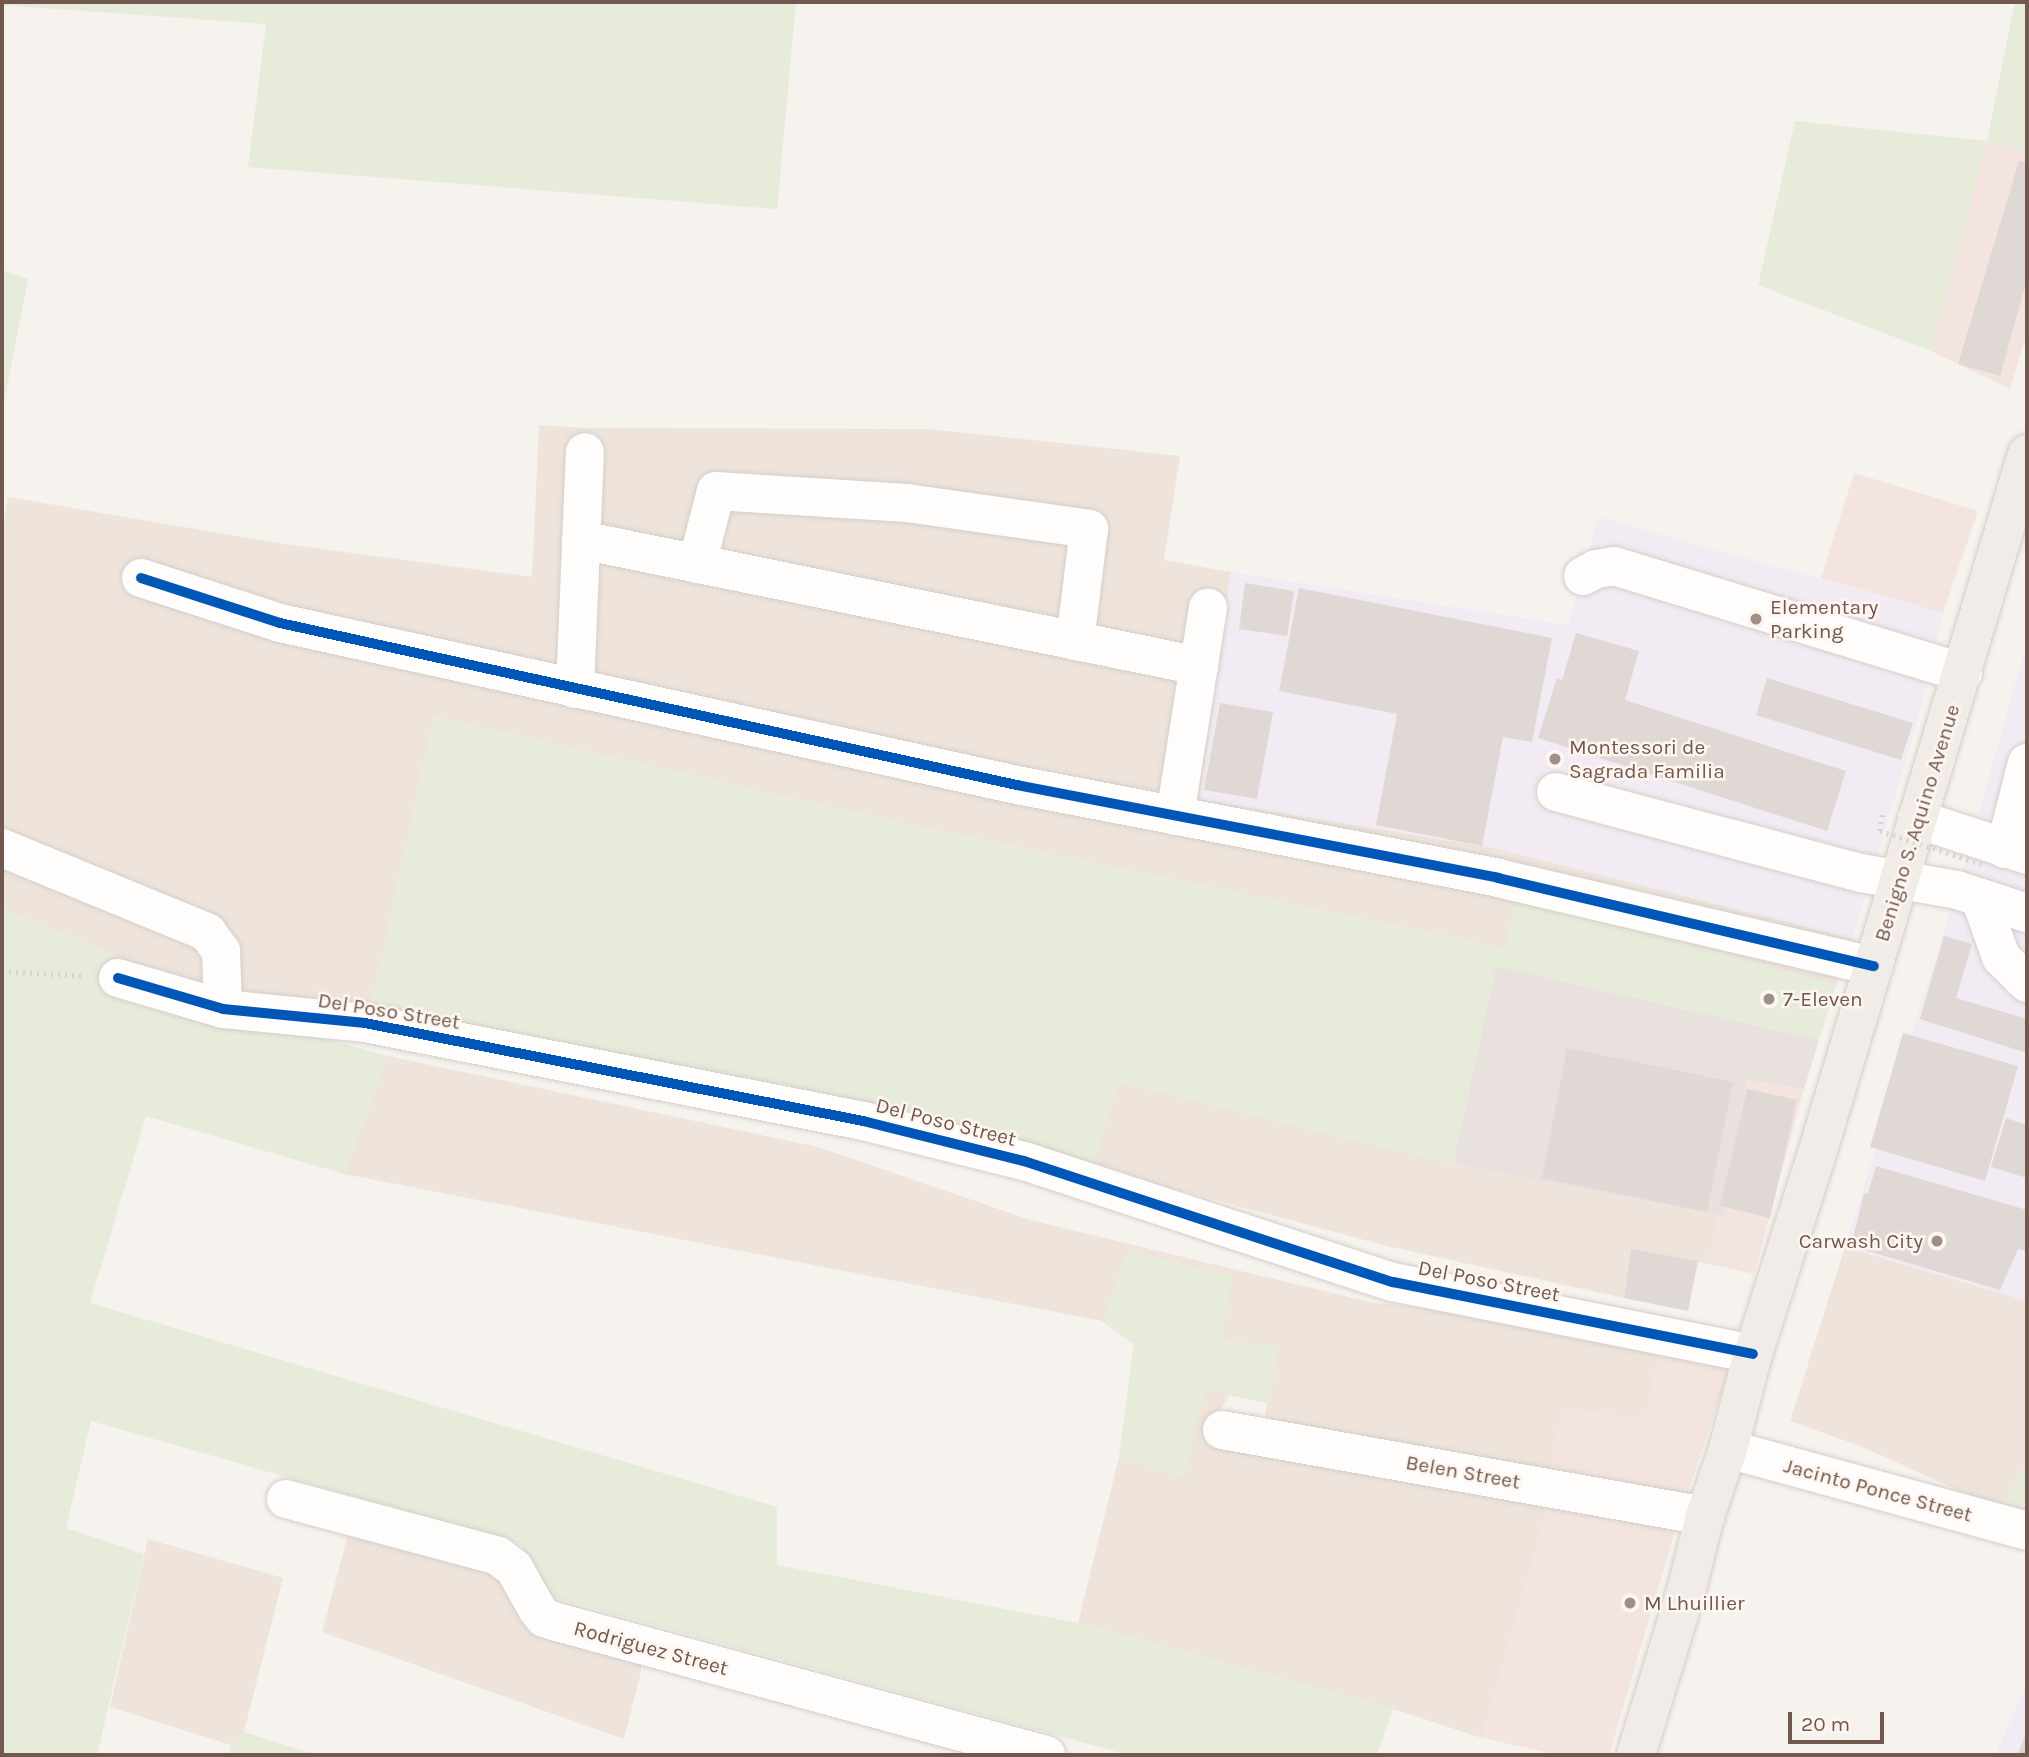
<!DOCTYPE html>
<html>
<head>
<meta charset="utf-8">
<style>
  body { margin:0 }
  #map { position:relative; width:2029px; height:1757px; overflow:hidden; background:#f6f2ee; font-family:Karla,sans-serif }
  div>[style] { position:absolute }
  .residential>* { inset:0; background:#eee4dc }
  .commercial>* { inset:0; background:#f3e4e0 }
  .industrial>* { inset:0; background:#e8e1dd }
  .education>* { inset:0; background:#f2ebf3 }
  .green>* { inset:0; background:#e6ebda }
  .building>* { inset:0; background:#dfd8d4 }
  .path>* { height:4.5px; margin-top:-2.25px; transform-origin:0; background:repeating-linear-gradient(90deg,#d9d2d0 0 2px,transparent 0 7px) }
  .roads { filter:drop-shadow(0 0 2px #d4cec9) drop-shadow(0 0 2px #d4cec9) }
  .minor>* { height:38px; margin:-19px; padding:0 19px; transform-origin:19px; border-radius:19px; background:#fefdfc }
  .major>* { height:38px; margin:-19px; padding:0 19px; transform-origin:19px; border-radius:19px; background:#f1ece7 }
  .path-bridge>* { height:4.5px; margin-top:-2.25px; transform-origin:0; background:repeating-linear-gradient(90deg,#d9d2d0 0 2px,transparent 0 7px) }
  .cycleway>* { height:10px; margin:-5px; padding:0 5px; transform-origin:5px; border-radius:5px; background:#0057b8 }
  .dots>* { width:19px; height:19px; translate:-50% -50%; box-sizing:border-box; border:4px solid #fdf6f0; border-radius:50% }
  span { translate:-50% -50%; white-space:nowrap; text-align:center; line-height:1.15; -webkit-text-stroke:5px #fdf6f0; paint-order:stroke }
  .poi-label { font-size:21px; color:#725950 }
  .left { translate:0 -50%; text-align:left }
  .right { translate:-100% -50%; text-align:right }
  .street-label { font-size:21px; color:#725950 }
  .frame { position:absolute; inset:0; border:4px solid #725950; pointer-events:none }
  .scale { position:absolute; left:1788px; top:1712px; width:96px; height:32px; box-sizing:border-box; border:4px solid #725950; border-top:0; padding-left:9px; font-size:21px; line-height:24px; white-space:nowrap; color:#725950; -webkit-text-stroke:5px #fdf6f0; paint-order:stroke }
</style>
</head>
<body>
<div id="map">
  <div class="residential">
    <div style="clip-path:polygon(539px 425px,586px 428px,929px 429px,1180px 456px,1164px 560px,1231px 572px,1199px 799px,1494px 848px,1853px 938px,1836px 985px,1516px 897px,1506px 949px,882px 819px,434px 717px,370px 1014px,119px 969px,2px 908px,2px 536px,8px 497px,284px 544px,532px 577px)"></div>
    <div style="clip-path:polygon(388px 1056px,818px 1147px,1030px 1220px,1374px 1303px,1568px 1319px,1658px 1353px,1646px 1419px,1547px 1478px,1263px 1426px,1267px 1403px,1229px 1395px,1207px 1433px,1551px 1497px,1482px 1738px,1393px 1709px,1078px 1623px,1119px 1457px,1134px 1344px,1102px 1321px,344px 1174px)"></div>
    <div style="clip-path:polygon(1118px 1081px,1453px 1164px,1718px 1215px,1709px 1264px,1631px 1249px,1624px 1298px,1387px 1246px,1092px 1167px)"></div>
    <div style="clip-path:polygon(1845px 1247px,2027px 1301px,2027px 1409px,2024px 1421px,2027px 1422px,2027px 1461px,2002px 1510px,1860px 1446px,1790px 1421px)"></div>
    <div style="clip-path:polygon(350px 1527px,495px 1556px,535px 1618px,645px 1656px,624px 1739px,322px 1632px)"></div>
    <div style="clip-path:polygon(148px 1539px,283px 1578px,244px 1732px,231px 1745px,110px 1707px)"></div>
  </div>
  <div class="commercial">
    <div style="clip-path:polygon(1987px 141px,2027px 152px,2027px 332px,2010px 389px,1931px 351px)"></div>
    <div style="clip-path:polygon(1854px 473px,1978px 511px,1943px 613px,1821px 578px)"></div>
    <div style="clip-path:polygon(1747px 1080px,1804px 1089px,1754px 1274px,1709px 1264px,1718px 1215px,1723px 1215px)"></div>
    <div style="clip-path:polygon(1658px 1353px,1730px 1368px,1683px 1506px,1547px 1478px,1562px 1407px,1646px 1419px)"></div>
    <div style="clip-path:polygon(1551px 1497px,1678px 1521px,1609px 1755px,1559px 1755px,1482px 1738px)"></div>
  </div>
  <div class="industrial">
    <div style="clip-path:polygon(1496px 966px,1819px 1040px,1804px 1089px,1747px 1080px,1723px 1216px,1453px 1164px)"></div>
  </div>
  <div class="education">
    <div style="clip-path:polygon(1598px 517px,1943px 613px,1918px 719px,1853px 938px,1494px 848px,1199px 799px,1231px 572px,1568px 625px)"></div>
    <div style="clip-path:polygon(2023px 656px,2027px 657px,2027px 1301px,1845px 1247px,1957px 890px)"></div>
    <div style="clip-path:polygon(2027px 1684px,2027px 1755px,1995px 1755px)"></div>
  </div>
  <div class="green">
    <div style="clip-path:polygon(2px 2px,796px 2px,777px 209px,248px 167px,266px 24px,2px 5px)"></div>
    <div style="clip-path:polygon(2015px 2px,2027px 2px,2027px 152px,1987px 141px,1931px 351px,1758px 285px,1795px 121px,1987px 141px)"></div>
    <div style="clip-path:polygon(2px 270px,28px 279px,2px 413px)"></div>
    <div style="clip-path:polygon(434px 717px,882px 819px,1506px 949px,1516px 896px,1836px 985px,1819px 1040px,1496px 966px,1453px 1164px,1118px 1081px,1092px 1167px,370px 1014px)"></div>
    <div style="clip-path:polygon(2px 908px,121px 957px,117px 985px,257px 1019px,388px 1056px,344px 1174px,146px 1116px,90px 1303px,777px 1507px,777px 1565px,1078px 1623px,1393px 1709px,1377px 1755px,1129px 1755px,544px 1595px,521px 1544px,91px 1421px,66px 1528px,144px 1554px,97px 1755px,2px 1755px)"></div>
    <div style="clip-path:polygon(1128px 1252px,1232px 1276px,1221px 1340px,1277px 1346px,1270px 1403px,1205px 1389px,1184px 1478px,1119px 1457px,1134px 1344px,1102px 1321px)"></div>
    <div style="clip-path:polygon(2027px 1461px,2027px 1518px,2002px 1510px)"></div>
    <div style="clip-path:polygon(244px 1732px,317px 1755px,229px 1755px,231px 1745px)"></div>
  </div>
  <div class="building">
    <div style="clip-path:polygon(2019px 161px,2027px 163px,2027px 279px,2000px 376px,1958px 364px)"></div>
    <div style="clip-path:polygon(1245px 583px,1294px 591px,1287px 636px,1239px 629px)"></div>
    <div style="clip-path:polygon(1299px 588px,1552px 638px,1532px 742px,1503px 737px,1482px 846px,1376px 825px,1397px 714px,1279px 691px)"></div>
    <div style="clip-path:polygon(1576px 633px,1639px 651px,1625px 700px,1846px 771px,1827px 831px,1538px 738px,1557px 678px,1562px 680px)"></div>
    <div style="clip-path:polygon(1767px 678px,1913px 723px,1901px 760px,1756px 715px)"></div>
    <div style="clip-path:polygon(1220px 703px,1273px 712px,1257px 799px,1204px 790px)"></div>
    <div style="clip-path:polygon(1944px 936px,1972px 944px,1956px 998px,2027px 1019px,2027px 1053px,1920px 1019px)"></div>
    <div style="clip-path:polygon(1903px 1033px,2018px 1066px,1985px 1181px,1870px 1147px)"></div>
    <div style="clip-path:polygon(1567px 1048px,1733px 1082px,1707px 1212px,1542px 1178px)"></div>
    <div style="clip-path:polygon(1747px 1089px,1797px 1100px,1770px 1218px,1720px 1206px)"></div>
    <div style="clip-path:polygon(2006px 1118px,2027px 1125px,2027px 1178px,1991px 1167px)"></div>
    <div style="clip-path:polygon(1876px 1166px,2027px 1210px,2027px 1251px,2018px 1249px,2000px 1290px,1851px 1246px,1864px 1193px,1868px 1194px)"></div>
    <div style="clip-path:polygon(1631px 1249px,1698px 1261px,1688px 1311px,1624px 1298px)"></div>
    <div style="clip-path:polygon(2027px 1732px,2027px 1755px,2017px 1755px)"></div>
  </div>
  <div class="path">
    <div style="left:2px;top:971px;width:84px;rotate:3.4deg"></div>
  </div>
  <div class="roads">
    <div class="minor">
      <div style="left:581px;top:540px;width:631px;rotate:11.52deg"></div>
      <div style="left:697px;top:564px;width:75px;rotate:-75.4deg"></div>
      <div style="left:716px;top:491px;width:191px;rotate:3.6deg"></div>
      <div style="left:907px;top:503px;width:184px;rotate:8.1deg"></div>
      <div style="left:1089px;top:529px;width:113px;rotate:97.1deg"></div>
      <div style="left:1583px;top:576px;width:15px;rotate:-28deg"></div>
      <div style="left:1596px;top:569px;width:18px;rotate:-9deg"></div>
      <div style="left:1614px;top:566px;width:365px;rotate:17deg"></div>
      <div style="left:141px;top:578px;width:146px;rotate:17.9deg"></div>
      <div style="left:280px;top:623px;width:755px;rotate:12.4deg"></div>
      <div style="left:1017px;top:785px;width:490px;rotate:10.9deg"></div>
      <div style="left:1498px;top:878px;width:386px;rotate:13.2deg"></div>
      <div style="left:575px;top:689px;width:237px;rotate:-87.6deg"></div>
      <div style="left:1556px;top:792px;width:316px;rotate:14.9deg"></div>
      <div style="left:1861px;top:873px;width:97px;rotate:10deg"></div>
      <div style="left:1957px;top:890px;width:74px;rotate:18.2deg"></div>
      <div style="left:1175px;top:816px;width:211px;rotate:-81deg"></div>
      <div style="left:1917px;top:819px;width:116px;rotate:18.1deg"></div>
      <div style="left:2px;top:848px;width:222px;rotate:22.3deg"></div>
      <div style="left:207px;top:932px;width:24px;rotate:54deg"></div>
      <div style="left:221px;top:951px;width:58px;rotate:88deg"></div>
      <div style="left:2005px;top:849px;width:89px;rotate:-75.7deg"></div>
      <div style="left:1980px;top:898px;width:63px;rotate:70.4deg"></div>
      <div style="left:2001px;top:957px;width:37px;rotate:45deg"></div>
      <div style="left:118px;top:978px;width:109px;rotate:16.4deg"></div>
      <div style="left:223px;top:1009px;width:143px;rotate:5.6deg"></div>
      <div style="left:365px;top:1023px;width:508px;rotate:11.13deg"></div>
      <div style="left:863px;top:1121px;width:166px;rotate:14deg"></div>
      <div style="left:1024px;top:1161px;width:388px;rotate:18.2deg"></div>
      <div style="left:1393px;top:1282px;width:367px;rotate:11.3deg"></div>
      <div style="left:1222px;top:1430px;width:491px;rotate:10.1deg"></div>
      <div style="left:1728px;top:1449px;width:310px;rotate:15.3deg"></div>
      <div style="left:286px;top:1499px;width:220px;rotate:15deg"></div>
      <div style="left:498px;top:1556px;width:20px;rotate:37deg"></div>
      <div style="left:514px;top:1568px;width:47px;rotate:60.7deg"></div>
      <div style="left:537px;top:1609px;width:11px;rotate:52deg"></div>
      <div style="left:544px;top:1618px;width:14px;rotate:17deg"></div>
      <div style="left:557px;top:1622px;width:507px;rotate:15.22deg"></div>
    </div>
    <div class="major">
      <div style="left:1636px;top:1755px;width:175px;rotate:-73deg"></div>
      <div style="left:1687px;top:1588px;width:74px;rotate:-76deg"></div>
      <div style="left:1705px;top:1516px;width:71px;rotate:-71.1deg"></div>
      <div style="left:1728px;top:1449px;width:98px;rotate:-75.3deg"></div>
      <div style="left:1753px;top:1354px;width:207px;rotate:-72.3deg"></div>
      <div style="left:1816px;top:1157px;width:734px;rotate:-73.29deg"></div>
    </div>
  </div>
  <div class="path-bridge">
    <div style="left:1883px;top:815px;width:16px;rotate:101deg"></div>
    <div style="left:1880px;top:831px;width:109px;rotate:18.1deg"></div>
  </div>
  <div class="cycleway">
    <div style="left:141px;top:578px;width:146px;rotate:17.9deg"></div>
    <div style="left:280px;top:623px;width:755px;rotate:12.4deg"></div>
    <div style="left:1017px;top:785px;width:490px;rotate:10.9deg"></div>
    <div style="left:1498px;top:878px;width:386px;rotate:13.2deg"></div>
    <div style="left:118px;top:978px;width:109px;rotate:16.4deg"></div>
    <div style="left:223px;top:1009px;width:143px;rotate:5.6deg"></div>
    <div style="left:365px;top:1023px;width:508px;rotate:11.13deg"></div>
    <div style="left:863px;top:1121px;width:166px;rotate:14deg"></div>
    <div style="left:1024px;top:1161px;width:388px;rotate:18.2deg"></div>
    <div style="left:1393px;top:1282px;width:367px;rotate:11.3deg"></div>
  </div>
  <div class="dots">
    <div style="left:1756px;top:619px;background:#a08f87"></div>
    <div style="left:1555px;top:759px;background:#a08f87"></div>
    <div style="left:1769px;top:999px;background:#a08f87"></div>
    <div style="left:1937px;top:1241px;background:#a08f87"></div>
    <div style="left:1630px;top:1603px;background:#a08f87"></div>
  </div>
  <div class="poi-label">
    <span class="left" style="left:1770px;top:619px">Elementary<br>Parking</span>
    <span class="left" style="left:1569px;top:759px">Montessori de<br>Sagrada Familia</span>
    <span class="left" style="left:1783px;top:999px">7-Eleven</span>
    <span class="right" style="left:1923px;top:1241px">Carwash City</span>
    <span class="left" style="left:1644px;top:1603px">M Lhuillier</span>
  </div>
  <div class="street-label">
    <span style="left:1917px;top:823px;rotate:-73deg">Benigno S. Aquino Avenue</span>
    <span style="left:389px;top:1011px;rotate:9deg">Del Poso Street</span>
    <span style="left:946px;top:1122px;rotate:14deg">Del Poso Street</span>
    <span style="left:1489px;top:1281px;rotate:11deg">Del Poso Street</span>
    <span style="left:1463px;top:1472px;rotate:10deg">Belen Street</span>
    <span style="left:1878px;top:1490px;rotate:15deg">Jacinto Ponce Street</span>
    <span style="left:651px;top:1648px;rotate:15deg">Rodriguez Street</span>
  </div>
  <div class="frame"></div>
  <div class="scale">20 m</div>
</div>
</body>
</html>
